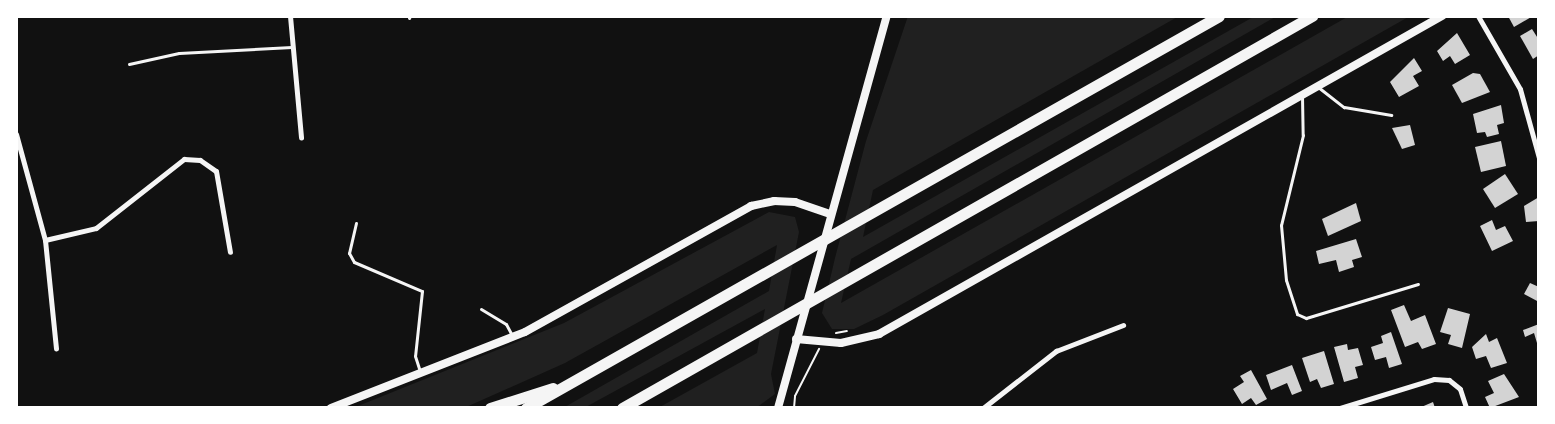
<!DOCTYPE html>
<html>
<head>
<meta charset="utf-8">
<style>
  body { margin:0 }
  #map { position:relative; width:1555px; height:424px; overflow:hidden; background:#111; font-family:"Exo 2",sans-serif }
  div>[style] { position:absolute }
  .green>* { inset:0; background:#202020 }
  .building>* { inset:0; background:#d3d3d3 }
  .path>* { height:2px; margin:-1px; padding:0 1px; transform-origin:1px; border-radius:1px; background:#f5f5f5 }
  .service>* { height:3px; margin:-1.5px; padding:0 1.5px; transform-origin:1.5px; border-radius:1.5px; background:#f5f5f5 }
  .minor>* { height:5px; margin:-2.5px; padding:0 2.5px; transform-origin:2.5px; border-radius:2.5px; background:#f5f5f5 }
  .tertiary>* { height:8px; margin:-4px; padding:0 4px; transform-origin:4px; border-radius:4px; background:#f5f5f5 }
  .motorway>* { height:11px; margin:-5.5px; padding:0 5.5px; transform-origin:5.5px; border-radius:5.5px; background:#f5f5f5 }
  span { translate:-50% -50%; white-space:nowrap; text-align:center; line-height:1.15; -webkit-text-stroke:4px #fff; paint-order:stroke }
  .frame { position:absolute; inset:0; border:18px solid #fff; pointer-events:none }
</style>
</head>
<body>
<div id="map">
  <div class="green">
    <div style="clip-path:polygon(908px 16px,1179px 16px,873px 190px,863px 237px,1255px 16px,1277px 16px,851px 259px,841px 303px,1349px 16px,1410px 16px,883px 315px,854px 329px,832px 329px,822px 313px,835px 258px,866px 141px)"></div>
    <div style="clip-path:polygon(769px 212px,795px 217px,799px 232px,771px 374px,775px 394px,756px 408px,658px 408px,757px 353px,765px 309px,584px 408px,563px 408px,769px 291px,777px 245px,565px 363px,464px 408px,353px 408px,564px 323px)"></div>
  </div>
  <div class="building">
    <div style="clip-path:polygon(1508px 16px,1533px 16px,1514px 27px)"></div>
    <div style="clip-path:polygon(1532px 29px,1539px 40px,1539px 55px,1533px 59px,1520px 36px)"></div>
    <div style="clip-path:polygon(1457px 33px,1470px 55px,1455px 64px,1450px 56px,1443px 61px,1437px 51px)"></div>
    <div style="clip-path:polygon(1414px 58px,1422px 71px,1413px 76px,1419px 86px,1399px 97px,1390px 82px)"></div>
    <div style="clip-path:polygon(1473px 73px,1480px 74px,1490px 92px,1462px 103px,1452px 85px)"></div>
    <div style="clip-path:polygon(1501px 105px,1504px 123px,1497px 125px,1499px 134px,1487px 137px,1485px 132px,1477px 133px,1473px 114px)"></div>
    <div style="clip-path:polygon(1410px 125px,1415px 145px,1402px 149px,1392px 128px)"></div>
    <div style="clip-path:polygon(1501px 141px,1506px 166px,1481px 172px,1475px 147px)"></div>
    <div style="clip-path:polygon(1505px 174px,1518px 194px,1495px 208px,1483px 189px)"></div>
    <div style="clip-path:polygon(1539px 197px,1539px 221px,1526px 222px,1524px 206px)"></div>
    <div style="clip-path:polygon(1356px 203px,1361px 221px,1328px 236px,1322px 219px)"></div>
    <div style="clip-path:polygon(1492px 220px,1496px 230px,1505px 226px,1513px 241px,1492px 251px,1480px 226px)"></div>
    <div style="clip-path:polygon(1356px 239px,1362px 257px,1352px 260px,1354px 267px,1339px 272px,1336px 260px,1319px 264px,1316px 251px)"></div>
    <div style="clip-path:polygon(1530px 283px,1539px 287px,1539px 302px,1524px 294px)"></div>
    <div style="clip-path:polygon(1404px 305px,1411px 321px,1425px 315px,1436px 344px,1422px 349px,1418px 342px,1405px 347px,1391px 310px)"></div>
    <div style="clip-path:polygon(1448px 308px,1470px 314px,1462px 348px,1448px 344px,1451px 335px,1440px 332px)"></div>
    <div style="clip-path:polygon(1539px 324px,1539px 343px,1537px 343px,1534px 333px,1525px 337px,1523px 330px)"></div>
    <div style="clip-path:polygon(1391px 332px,1402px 364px,1389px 368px,1386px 357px,1375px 360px,1371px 347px,1383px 343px,1381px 336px)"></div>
    <div style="clip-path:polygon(1486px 334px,1489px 342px,1497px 338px,1507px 363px,1491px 368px,1486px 356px,1476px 359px,1472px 347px)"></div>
    <div style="clip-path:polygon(1347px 344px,1348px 350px,1358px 348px,1363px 365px,1355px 367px,1358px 378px,1344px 382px,1334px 347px)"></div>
    <div style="clip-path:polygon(1324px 351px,1334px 384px,1321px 388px,1317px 379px,1310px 382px,1302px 358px)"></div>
    <div style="clip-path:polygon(1292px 365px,1302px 391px,1292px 395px,1287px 383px,1271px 390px,1266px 375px)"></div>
    <div style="clip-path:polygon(1251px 370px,1267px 399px,1256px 405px,1251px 398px,1242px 404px,1233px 389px,1244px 382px,1240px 376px)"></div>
    <div style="clip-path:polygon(1504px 374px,1519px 397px,1490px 408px,1485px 397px,1494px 393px,1488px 381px)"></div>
    <div style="clip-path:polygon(1433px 402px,1435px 408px,1419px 408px)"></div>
  </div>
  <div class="path">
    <div style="left:836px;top:333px;width:11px;rotate:-10deg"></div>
    <div style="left:794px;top:408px;width:12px;rotate:-85deg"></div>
    <div style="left:795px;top:396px;width:53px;rotate:-62.9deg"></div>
  </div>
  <div class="service">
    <div style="left:409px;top:18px;width:2px;rotate:-63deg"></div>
    <div style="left:129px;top:64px;width:51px;rotate:-12.4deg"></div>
    <div style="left:179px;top:53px;width:113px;rotate:-3deg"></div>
    <div style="left:1318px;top:87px;width:33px;rotate:38deg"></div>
    <div style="left:1344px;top:107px;width:48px;rotate:9.7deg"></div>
    <div style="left:1302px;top:96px;width:39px;rotate:89deg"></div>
    <div style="left:1303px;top:135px;width:93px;rotate:103.7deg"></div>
    <div style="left:1281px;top:225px;width:55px;rotate:84.8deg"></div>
    <div style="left:1286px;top:280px;width:36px;rotate:72deg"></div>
    <div style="left:1297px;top:314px;width:10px;rotate:24deg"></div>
    <div style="left:1306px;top:318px;width:117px;rotate:-16.9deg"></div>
    <div style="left:356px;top:223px;width:31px;rotate:103deg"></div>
    <div style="left:349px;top:253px;width:10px;rotate:61deg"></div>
    <div style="left:354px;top:262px;width:74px;rotate:23.1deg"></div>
    <div style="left:422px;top:291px;width:65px;rotate:96.1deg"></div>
    <div style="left:415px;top:356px;width:16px;rotate:72deg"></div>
    <div style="left:481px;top:309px;width:29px;rotate:31deg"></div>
    <div style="left:506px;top:324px;width:15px;rotate:62deg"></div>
  </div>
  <div class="minor">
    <div style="left:290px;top:16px;width:122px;rotate:84.8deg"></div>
    <div style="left:1478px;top:16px;width:84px;rotate:60.1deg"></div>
    <div style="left:1520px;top:89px;width:72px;rotate:74.6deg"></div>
    <div style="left:16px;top:134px;width:110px;rotate:74.7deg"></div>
    <div style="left:45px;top:240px;width:109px;rotate:84.2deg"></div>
    <div style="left:45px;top:240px;width:52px;rotate:-13.2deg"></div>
    <div style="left:96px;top:228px;width:112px;rotate:-38.1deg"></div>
    <div style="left:184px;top:159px;width:16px;rotate:4deg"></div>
    <div style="left:200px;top:160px;width:19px;rotate:35deg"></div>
    <div style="left:216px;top:171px;width:82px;rotate:80.2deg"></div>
    <div style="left:983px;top:408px;width:93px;rotate:-38deg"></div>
    <div style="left:1056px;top:351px;width:72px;rotate:-21.2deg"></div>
    <div style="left:1340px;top:408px;width:98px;rotate:-17.1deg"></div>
    <div style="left:1434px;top:379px;width:15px;rotate:4deg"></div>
    <div style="left:1449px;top:380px;width:14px;rotate:39deg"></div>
    <div style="left:1460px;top:389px;width:20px;rotate:72deg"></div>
  </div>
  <div class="tertiary">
    <div style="left:796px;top:339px;width:45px;rotate:5.1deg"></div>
    <div style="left:841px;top:343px;width:39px;rotate:-13deg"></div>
    <div style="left:879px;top:334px;width:647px;rotate:-29.46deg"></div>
    <div style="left:331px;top:408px;width:208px;rotate:-21.4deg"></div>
    <div style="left:525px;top:332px;width:259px;rotate:-29.1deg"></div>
    <div style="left:751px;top:206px;width:24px;rotate:-12deg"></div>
    <div style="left:774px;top:201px;width:21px;rotate:3deg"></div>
    <div style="left:795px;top:202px;width:37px;rotate:19deg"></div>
    <div style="left:778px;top:408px;width:407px;rotate:-74.5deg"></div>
  </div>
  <div class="motorway">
    <div style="left:490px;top:408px;width:66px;rotate:-17.6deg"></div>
    <div style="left:526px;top:408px;width:796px;rotate:-29.49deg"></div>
    <div style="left:622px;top:408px;width:794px;rotate:-29.6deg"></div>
  </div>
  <div class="frame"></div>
</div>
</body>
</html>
